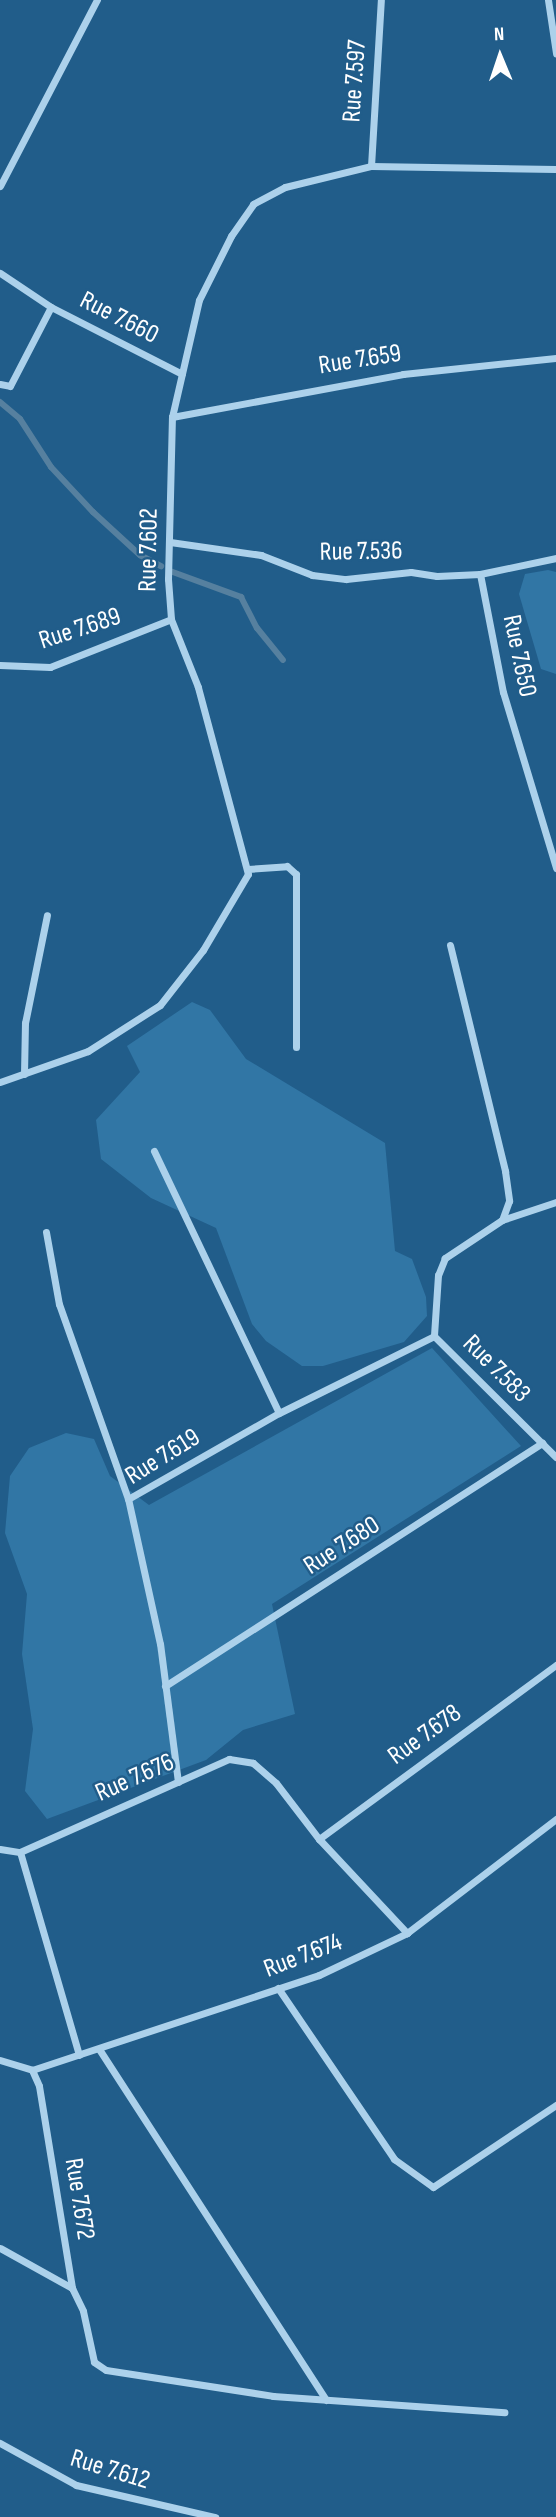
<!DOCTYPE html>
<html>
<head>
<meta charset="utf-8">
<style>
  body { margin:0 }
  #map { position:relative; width:556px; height:2517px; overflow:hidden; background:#215d8a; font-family:"Sofia Sans Condensed",sans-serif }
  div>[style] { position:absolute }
  .green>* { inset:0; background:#3176a5 }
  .stream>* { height:6px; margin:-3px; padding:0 3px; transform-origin:3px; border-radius:3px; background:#56809f }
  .street>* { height:7px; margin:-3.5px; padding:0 3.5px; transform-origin:3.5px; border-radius:3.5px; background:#acd1eb }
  span { translate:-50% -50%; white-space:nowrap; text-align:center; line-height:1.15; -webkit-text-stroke:5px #215d8a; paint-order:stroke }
  .street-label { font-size:26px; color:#fff }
  .north { position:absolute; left:465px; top:21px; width:70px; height:70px; -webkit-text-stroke:5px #215d8a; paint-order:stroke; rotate:358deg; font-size:19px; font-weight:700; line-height:28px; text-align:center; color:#fff }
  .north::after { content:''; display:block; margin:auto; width:24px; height:32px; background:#fff; clip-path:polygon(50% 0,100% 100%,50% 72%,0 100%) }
</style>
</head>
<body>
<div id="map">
  <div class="green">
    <div style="clip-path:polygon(548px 570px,556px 572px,556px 674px,541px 669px,519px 594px,525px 574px)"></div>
    <div style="clip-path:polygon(192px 1002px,210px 1010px,246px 1059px,385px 1143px,395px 1251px,412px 1259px,426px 1297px,427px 1316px,404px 1342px,323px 1366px,302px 1366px,266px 1341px,252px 1324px,216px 1228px,151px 1198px,101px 1159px,96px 1120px,140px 1072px,127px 1046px)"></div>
    <div style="clip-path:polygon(432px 1348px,521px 1446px,272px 1604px,295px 1714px,243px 1730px,206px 1760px,47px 1819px,25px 1791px,33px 1729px,22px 1654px,27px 1594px,5px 1533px,10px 1476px,29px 1448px,66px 1433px,94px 1439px,110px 1476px,149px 1505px)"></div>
  </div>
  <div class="stream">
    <div style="left:0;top:402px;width:26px;rotate:40deg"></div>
    <div style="left:20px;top:419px;width:57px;rotate:57.1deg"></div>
    <div style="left:51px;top:467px;width:62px;rotate:47deg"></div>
    <div style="left:93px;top:512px;width:64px;rotate:42.5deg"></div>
    <div style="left:140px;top:555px;width:24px;rotate:28deg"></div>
    <div style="left:170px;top:571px;width:76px;rotate:20.1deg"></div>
    <div style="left:241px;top:597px;width:35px;rotate:63deg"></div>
    <div style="left:257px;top:628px;width:41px;rotate:50.9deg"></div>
  </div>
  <div class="street">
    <div style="left:548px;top:0;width:54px;rotate:81.4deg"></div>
    <div style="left:371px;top:166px;width:166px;rotate:-86.6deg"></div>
    <div style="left:0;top:186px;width:210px;rotate:-62.5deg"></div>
    <div style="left:0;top:273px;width:61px;rotate:33.7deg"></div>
    <div style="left:0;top:384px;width:10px;rotate:11deg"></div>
    <div style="left:10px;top:386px;width:89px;rotate:-62.6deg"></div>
    <div style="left:51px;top:307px;width:147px;rotate:27.1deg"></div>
    <div style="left:172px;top:417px;width:235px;rotate:-10.5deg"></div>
    <div style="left:403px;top:374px;width:154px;rotate:-6deg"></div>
    <div style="left:170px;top:542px;width:92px;rotate:8.1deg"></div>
    <div style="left:261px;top:555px;width:55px;rotate:21.4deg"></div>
    <div style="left:312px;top:575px;width:34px;rotate:7deg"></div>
    <div style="left:346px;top:579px;width:65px;rotate:-6.1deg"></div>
    <div style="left:411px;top:572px;width:26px;rotate:9deg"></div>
    <div style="left:437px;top:576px;width:43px;rotate:-2.7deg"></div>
    <div style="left:480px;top:574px;width:78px;rotate:-11.9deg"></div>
    <div style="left:480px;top:574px;width:120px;rotate:79deg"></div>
    <div style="left:503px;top:692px;width:184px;rotate:73.2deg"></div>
    <div style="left:0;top:665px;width:50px;rotate:2.3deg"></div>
    <div style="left:50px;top:667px;width:130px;rotate:-21.6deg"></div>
    <div style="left:248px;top:869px;width:39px;rotate:-4deg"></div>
    <div style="left:287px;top:866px;width:12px;rotate:42deg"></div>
    <div style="left:296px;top:874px;width:173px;rotate:90deg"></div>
    <div style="left:450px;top:945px;width:233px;rotate:76.3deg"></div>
    <div style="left:505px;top:1171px;width:30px;rotate:82deg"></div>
    <div style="left:509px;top:1201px;width:20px;rotate:110deg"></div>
    <div style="left:24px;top:1074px;width:51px;rotate:-88.9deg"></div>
    <div style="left:25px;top:1023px;width:110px;rotate:-78.5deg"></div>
    <div style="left:0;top:1082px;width:93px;rotate:-19.4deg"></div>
    <div style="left:88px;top:1051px;width:85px;rotate:-32.6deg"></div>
    <div style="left:160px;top:1005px;width:70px;rotate:-52deg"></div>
    <div style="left:203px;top:950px;width:88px;rotate:-59.4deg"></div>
    <div style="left:248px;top:874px;width:194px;rotate:-105deg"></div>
    <div style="left:198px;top:687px;width:73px;rotate:-111.7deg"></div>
    <div style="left:171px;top:619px;width:40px;rotate:-94.3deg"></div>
    <div style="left:168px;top:579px;width:162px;rotate:-88.6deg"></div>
    <div style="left:172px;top:417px;width:120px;rotate:-77deg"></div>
    <div style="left:199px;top:300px;width:72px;rotate:-63.4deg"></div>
    <div style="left:231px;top:236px;width:39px;rotate:-55deg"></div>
    <div style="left:253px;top:204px;width:36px;rotate:-28deg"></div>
    <div style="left:285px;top:187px;width:89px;rotate:-13.7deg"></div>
    <div style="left:371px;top:166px;width:185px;rotate:0.9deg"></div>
    <div style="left:154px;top:1151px;width:290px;rotate:64.5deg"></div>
    <div style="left:556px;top:1202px;width:57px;rotate:161.6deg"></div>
    <div style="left:502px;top:1220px;width:69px;rotate:146.3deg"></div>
    <div style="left:445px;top:1258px;width:18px;rotate:112deg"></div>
    <div style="left:438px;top:1275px;width:61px;rotate:93.8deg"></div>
    <div style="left:434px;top:1336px;width:172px;rotate:44.8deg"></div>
    <div style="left:46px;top:1232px;width:73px;rotate:79.8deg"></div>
    <div style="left:59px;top:1304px;width:207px;rotate:70.5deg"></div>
    <div style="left:165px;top:1686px;width:449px;rotate:-32.8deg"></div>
    <div style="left:178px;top:1782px;width:139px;rotate:-97.4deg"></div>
    <div style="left:160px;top:1644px;width:148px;rotate:-102.4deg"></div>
    <div style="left:128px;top:1499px;width:174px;rotate:-29.7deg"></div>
    <div style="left:279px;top:1413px;width:173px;rotate:-26.4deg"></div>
    <div style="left:319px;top:1839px;width:294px;rotate:-36.3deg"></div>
    <div style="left:0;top:1849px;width:20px;rotate:9deg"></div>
    <div style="left:278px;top:1988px;width:207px;rotate:55.8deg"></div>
    <div style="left:394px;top:2159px;width:48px;rotate:35.7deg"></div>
    <div style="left:433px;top:2187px;width:148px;rotate:-33.7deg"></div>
    <div style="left:99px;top:2049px;width:418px;rotate:57.1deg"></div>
    <div style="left:79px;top:2055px;width:211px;rotate:-106.2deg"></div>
    <div style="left:20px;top:1852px;width:229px;rotate:-24deg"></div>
    <div style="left:229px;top:1759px;width:24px;rotate:9deg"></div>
    <div style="left:253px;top:1763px;width:30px;rotate:41deg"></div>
    <div style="left:276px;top:1783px;width:71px;rotate:52.5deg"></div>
    <div style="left:319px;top:1839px;width:129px;rotate:46.9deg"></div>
    <div style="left:0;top:2060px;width:34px;rotate:17deg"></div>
    <div style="left:32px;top:2070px;width:17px;rotate:66deg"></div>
    <div style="left:39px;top:2086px;width:205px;rotate:80.7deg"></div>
    <div style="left:72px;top:2288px;width:82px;rotate:-150.9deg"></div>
    <div style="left:32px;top:2070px;width:302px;rotate:-18.3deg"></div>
    <div style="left:319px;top:1975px;width:98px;rotate:-25.5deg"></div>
    <div style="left:407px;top:1933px;width:188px;rotate:-37.4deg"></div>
    <div style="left:72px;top:2288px;width:25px;rotate:64deg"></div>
    <div style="left:83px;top:2311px;width:52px;rotate:77.8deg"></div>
    <div style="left:94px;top:2362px;width:14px;rotate:34deg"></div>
    <div style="left:106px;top:2370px;width:169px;rotate:8.8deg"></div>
    <div style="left:273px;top:2396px;width:232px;rotate:4deg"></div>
    <div style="left:0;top:2443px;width:87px;rotate:28.9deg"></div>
    <div style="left:76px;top:2485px;width:143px;rotate:13deg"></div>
  </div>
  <div class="street-label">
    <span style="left:355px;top:81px;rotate:-86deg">Rue 7.597</span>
    <span style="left:119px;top:318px;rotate:27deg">Rue 7.660</span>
    <span style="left:360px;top:360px;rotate:-9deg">Rue 7.659</span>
    <span style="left:149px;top:550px;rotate:-89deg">Rue 7.602</span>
    <span style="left:361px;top:552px;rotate:-1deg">Rue 7.536</span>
    <span style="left:80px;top:629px;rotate:-18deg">Rue 7.689</span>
    <span style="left:519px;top:656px;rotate:78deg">Rue 7.650</span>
    <span style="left:496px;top:1369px;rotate:45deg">Rue 7.583</span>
    <span style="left:163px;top:1457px;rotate:-32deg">Rue 7.619</span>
    <span style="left:342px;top:1546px;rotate:-33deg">Rue 7.680</span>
    <span style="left:425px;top:1735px;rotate:-36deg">Rue 7.678</span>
    <span style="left:135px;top:1778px;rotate:-24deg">Rue 7.676</span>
    <span style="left:303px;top:1956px;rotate:-21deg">Rue 7.674</span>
    <span style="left:79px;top:2199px;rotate:81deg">Rue 7.672</span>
    <span style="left:110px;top:2470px;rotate:17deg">Rue 7.612</span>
  </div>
  <div class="north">N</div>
</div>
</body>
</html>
